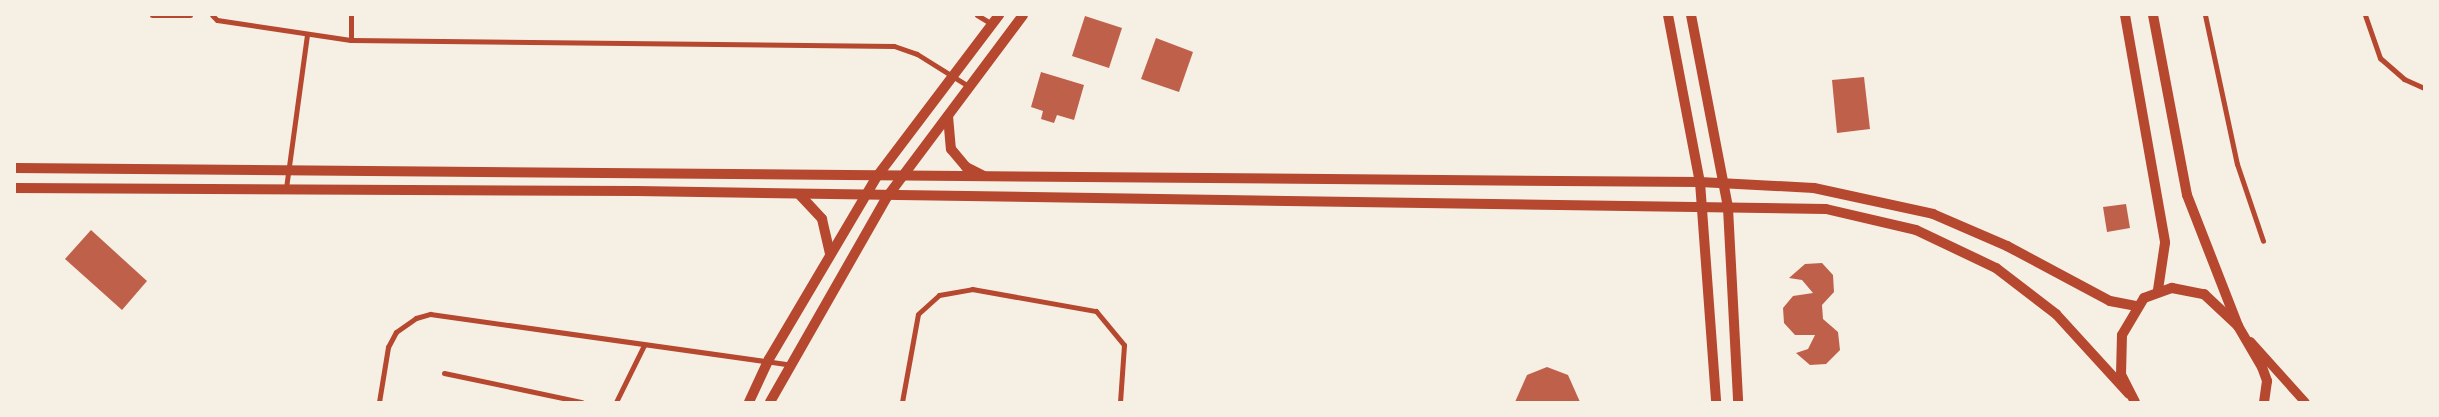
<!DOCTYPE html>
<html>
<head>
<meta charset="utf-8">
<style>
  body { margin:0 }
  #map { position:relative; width:2439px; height:417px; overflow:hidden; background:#f6efe4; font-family:Barlow,sans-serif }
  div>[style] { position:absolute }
  .building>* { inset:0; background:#bf614a }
  .minor>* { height:5px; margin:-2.5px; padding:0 2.5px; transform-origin:2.5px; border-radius:2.5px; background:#b5482f }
  .tertiary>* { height:9px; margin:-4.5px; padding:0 4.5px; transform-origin:4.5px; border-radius:4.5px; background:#b5482f }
  .secondary>* { height:10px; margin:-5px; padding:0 5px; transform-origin:5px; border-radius:5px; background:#b5482f }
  span { translate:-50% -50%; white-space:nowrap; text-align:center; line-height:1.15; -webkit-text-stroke:4px #f6efe4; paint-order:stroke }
  .frame { position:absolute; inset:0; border:16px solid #f6efe4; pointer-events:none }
</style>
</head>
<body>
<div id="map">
  <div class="building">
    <div style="clip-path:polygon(1085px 16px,1122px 28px,1109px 68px,1072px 56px)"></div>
    <div style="clip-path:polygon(1156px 38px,1193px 52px,1179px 92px,1141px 79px)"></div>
    <div style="clip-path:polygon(1041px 72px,1084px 85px,1074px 120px,1057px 115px,1054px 123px,1041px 119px,1043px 111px,1031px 107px)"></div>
    <div style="clip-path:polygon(1864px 77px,1870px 129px,1837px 133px,1832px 80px)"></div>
    <div style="clip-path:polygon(2126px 204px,2130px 228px,2107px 232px,2103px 207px)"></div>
    <div style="clip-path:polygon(91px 230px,147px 281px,122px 310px,65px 259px)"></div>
    <div style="clip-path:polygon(1822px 263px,1833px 275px,1834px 292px,1822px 305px,1823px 319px,1838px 332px,1840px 350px,1826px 364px,1810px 365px,1796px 353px,1808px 349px,1815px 335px,1795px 335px,1784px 323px,1783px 308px,1793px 296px,1813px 293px,1802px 280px,1789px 278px,1805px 264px)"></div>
    <div style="clip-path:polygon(1547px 367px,1568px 375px,1580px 402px,1515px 402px,1527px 375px)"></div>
  </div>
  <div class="minor">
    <div style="left:152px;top:15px;width:38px"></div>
    <div style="left:212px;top:15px;width:7px;rotate:45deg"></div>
    <div style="left:217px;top:20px;width:135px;rotate:8.5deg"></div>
    <div style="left:351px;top:40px;width:543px;rotate:0.63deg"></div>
    <div style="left:894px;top:46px;width:24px;rotate:19deg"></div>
    <div style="left:917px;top:54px;width:62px;rotate:31.9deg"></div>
    <div style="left:977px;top:15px;width:17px;rotate:31deg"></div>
    <div style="left:2205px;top:15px;width:152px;rotate:77.9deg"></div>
    <div style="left:2237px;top:164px;width:81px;rotate:71.3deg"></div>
    <div style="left:2365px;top:15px;width:46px;rotate:70.8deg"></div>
    <div style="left:2380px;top:58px;width:32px;rotate:41deg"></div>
    <div style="left:2404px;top:79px;width:22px;rotate:24deg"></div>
    <div style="left:351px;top:40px;width:25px;rotate:-90deg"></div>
    <div style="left:286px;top:188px;width:155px;rotate:-82.2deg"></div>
    <div style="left:444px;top:373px;width:141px;rotate:11.9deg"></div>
    <div style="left:379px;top:402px;width:56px;rotate:-80.7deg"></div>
    <div style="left:388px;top:347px;width:17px;rotate:-62deg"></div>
    <div style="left:396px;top:332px;width:24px;rotate:-35deg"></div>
    <div style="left:416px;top:318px;width:15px;rotate:-16deg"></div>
    <div style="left:430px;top:314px;width:361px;rotate:8deg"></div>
    <div style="left:616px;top:402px;width:64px;rotate:-63.8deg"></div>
    <div style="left:902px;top:402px;width:89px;rotate:-79.7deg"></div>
    <div style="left:918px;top:314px;width:28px;rotate:-42deg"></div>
    <div style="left:939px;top:295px;width:34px;rotate:-10deg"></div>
    <div style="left:972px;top:289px;width:126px;rotate:10.1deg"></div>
    <div style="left:1096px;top:311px;width:44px;rotate:50.5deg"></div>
    <div style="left:1124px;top:345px;width:57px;rotate:94deg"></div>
  </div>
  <div class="tertiary">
    <div style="left:2250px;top:341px;width:82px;rotate:48deg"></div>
  </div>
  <div class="secondary">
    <div style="left:1668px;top:15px;width:170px;rotate:79.2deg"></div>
    <div style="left:1700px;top:182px;width:221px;rotate:85.8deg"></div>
    <div style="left:1691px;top:15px;width:197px;rotate:79.1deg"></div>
    <div style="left:1728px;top:208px;width:194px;rotate:87deg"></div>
    <div style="left:2125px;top:15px;width:231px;rotate:80deg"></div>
    <div style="left:2165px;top:243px;width:48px;rotate:98.5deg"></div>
    <div style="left:2153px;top:15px;width:183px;rotate:79.3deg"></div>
    <div style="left:2187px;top:195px;width:141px;rotate:68.7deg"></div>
    <div style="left:948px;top:116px;width:33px;rotate:85deg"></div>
    <div style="left:951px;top:149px;width:23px;rotate:50deg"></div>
    <div style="left:966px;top:167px;width:20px;rotate:27deg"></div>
    <div style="left:15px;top:168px;width:1685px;rotate:0.48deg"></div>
    <div style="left:1700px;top:182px;width:114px;rotate:3deg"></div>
    <div style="left:1814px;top:188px;width:122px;rotate:12.3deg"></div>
    <div style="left:1933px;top:214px;width:81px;rotate:23.4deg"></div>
    <div style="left:2007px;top:246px;width:117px;rotate:28.1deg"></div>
    <div style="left:2110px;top:301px;width:26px;rotate:11deg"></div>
    <div style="left:15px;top:188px;width:621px;rotate:0.28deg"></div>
    <div style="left:636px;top:191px;width:1190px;rotate:0.87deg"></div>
    <div style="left:1826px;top:209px;width:92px;rotate:13.1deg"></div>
    <div style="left:1916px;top:230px;width:89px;rotate:25.4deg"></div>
    <div style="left:1996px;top:268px;width:76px;rotate:37.5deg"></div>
    <div style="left:2056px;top:314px;width:108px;rotate:47.6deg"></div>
    <div style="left:799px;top:194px;width:34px;rotate:47deg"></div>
    <div style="left:822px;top:219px;width:35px;rotate:77deg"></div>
    <div style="left:749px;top:402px;width:47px;rotate:-65.1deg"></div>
    <div style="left:769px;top:359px;width:214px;rotate:-59.4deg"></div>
    <div style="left:878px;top:175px;width:201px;rotate:-52.9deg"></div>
    <div style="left:770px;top:402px;width:236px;rotate:-60.3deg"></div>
    <div style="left:887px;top:197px;width:227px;rotate:-53.2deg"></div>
    <div style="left:2135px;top:402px;width:30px;rotate:-117deg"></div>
    <div style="left:2121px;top:375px;width:40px;rotate:-88.6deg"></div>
    <div style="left:2122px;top:335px;width:43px;rotate:-59.3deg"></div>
    <div style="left:2144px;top:298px;width:30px;rotate:-20deg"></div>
    <div style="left:2172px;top:288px;width:33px;rotate:11deg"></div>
    <div style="left:2204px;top:294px;width:47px;rotate:43.3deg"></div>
    <div style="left:2238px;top:326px;width:48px;rotate:59.7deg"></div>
    <div style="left:2262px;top:367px;width:15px;rotate:70deg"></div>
    <div style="left:2267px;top:381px;width:21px;rotate:98deg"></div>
  </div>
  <div class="frame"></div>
</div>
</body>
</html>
